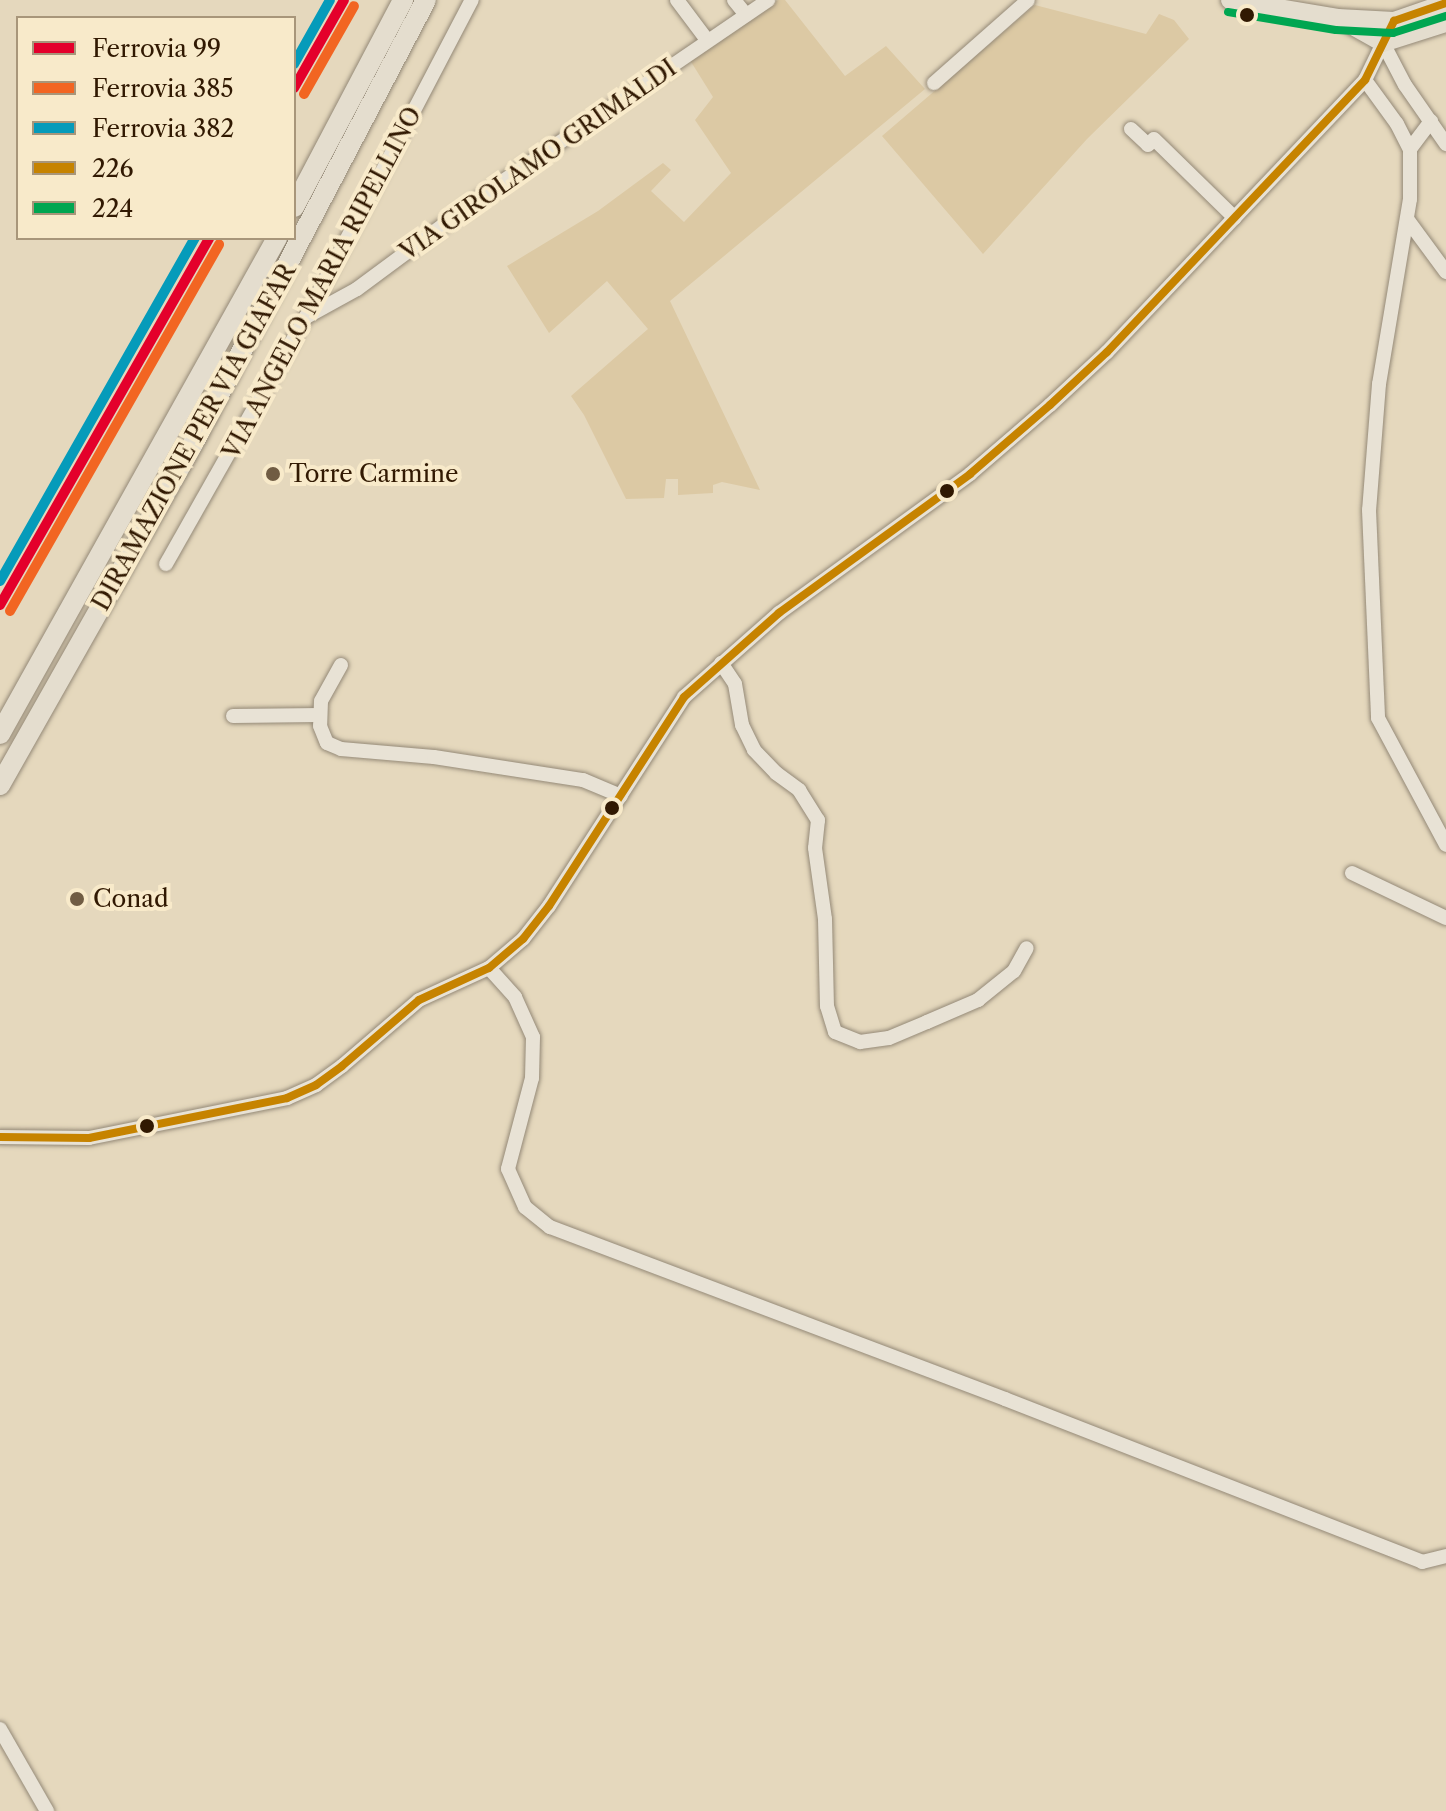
<!DOCTYPE html>
<html>
<head>
<meta charset="utf-8">
<style>
  body { margin:0 }
  #map { position:relative; width:1446px; height:1811px; overflow:hidden; background:#e5d8bd; font-family:"Libre Caslon Text",serif }
  div>[style] { position:absolute }
  .green>* { inset:0; background:#dcc9a4 }
  .roads { filter:drop-shadow(0 0 2px #948977) drop-shadow(0 0 2px #948977) }
  .minor>* { height:14px; margin:-7px; padding:0 7px; transform-origin:7px; border-radius:7px; background:#e8e2d5 }
  .major>* { height:18px; margin:-9px; padding:0 9px; transform-origin:9px; border-radius:9px; background:#e4ddce }
  .highway>* { height:20px; margin:-10px; padding:0 10px; transform-origin:10px; border-radius:10px; background:#e4ddce }
  .bus-1>* { height:8px; margin:-4px; padding:0 4px; transform-origin:4px; border-radius:4px; background:#c68300 }
  .bus-2>* { height:8px; margin:-4px; padding:0 4px; transform-origin:4px; border-radius:4px; background:#00a651 }
  .rail-1>* { height:10px; margin:-5px; padding:0 5px; transform-origin:5px; border-radius:5px; background:#e4002b }
  .rail-2>* { height:10px; margin:-5px; padding:0 5px; transform-origin:5px; border-radius:5px; background:#f26522 }
  .rail-3>* { height:10px; margin:-5px; padding:0 5px; transform-origin:5px; border-radius:5px; background:#059bba }
  .dots>* { width:22px; height:22px; translate:-50% -50%; box-sizing:border-box; border:4px solid #f8eaca; border-radius:50% }
  span { translate:-50% -50%; white-space:nowrap; text-align:center; line-height:1.15; -webkit-text-stroke:8px #f8eaca; paint-order:stroke }
  .street-label { font-size:24px; color:#311902 }
  .poi-label { font-size:24px; color:#311902 }
  .left { translate:0 -50%; text-align:left }
  .legend { position:absolute; left:16px; top:16px; width:280px; height:224px; box-sizing:border-box; background:#f8eaca; border:2px solid #a8967a; margin:0; padding:10px 14px; list-style:none; font-size:24px; color:#311902 }
  .legend li { display:flex; align-items:center; gap:16px; height:40px }
  .legend b { width:40px; border:2px solid #a8967a }
</style>
</head>
<body>
<div id="map">
  <div class="green">
    <div style="clip-path:polygon(778px 0,785px 0,845px 76px,886px 46px,925px 89px,670px 301px,760px 490px,722px 482px,713px 485px,713px 493px,678px 495px,678px 479px,666px 479px,664px 498px,626px 499px,584px 415px,571px 396px,648px 329px,607px 281px,549px 333px,507px 266px,598px 211px,663px 163px,671px 170px,651px 191px,684px 222px,731px 173px,695px 120px,713px 97px,688px 57px)"></div>
    <div style="clip-path:polygon(1035px 5px,1146px 34px,1159px 14px,1174px 20px,1189px 39px,1087px 139px,983px 254px,882px 136px)"></div>
  </div>
  <div class="roads">
    <div class="minor">
      <div style="left:677px;top:0;width:50px;rotate:53.1deg"></div>
      <div style="left:734px;top:0;width:19px;rotate:51deg"></div>
      <div style="left:1383px;top:43px;width:47px;rotate:62.4deg"></div>
      <div style="left:1405px;top:85px;width:72px;rotate:55.2deg"></div>
      <div style="left:1365px;top:80px;width:54px;rotate:54deg"></div>
      <div style="left:1397px;top:124px;width:28px;rotate:63deg"></div>
      <div style="left:1410px;top:149px;width:50px;rotate:90deg"></div>
      <div style="left:1410px;top:199px;width:188px;rotate:99.5deg"></div>
      <div style="left:1379px;top:384px;width:126px;rotate:94.5deg"></div>
      <div style="left:1369px;top:510px;width:208px;rotate:87.5deg"></div>
      <div style="left:1378px;top:718px;width:144px;rotate:61.8deg"></div>
      <div style="left:934px;top:83px;width:125px;rotate:-41.4deg"></div>
      <div style="left:1131px;top:129px;width:23px;rotate:43deg"></div>
      <div style="left:1148px;top:145px;width:8px;rotate:-45deg"></div>
      <div style="left:1154px;top:139px;width:113px;rotate:44.3deg"></div>
      <div style="left:1410px;top:149px;width:35px;rotate:-53deg"></div>
      <div style="left:1407px;top:219px;width:66px;rotate:53.7deg"></div>
      <div style="left:306px;top:317px;width:58px;rotate:-28.8deg"></div>
      <div style="left:357px;top:289px;width:182px;rotate:-36.5deg"></div>
      <div style="left:503px;top:181px;width:321px;rotate:-34.3deg"></div>
      <div style="left:166px;top:564px;width:284px;rotate:-60.5deg"></div>
      <div style="left:306px;top:317px;width:358px;rotate:-62.4deg"></div>
      <div style="left:721px;top:663px;width:25px;rotate:56deg"></div>
      <div style="left:735px;top:684px;width:42px;rotate:80.3deg"></div>
      <div style="left:742px;top:725px;width:28px;rotate:64deg"></div>
      <div style="left:754px;top:750px;width:32px;rotate:46deg"></div>
      <div style="left:776px;top:773px;width:29px;rotate:36deg"></div>
      <div style="left:799px;top:790px;width:36px;rotate:58deg"></div>
      <div style="left:818px;top:820px;width:28px;rotate:96deg"></div>
      <div style="left:815px;top:848px;width:72px;rotate:82deg"></div>
      <div style="left:825px;top:919px;width:87px;rotate:88.7deg"></div>
      <div style="left:827px;top:1006px;width:27px;rotate:73deg"></div>
      <div style="left:835px;top:1032px;width:27px;rotate:22deg"></div>
      <div style="left:860px;top:1042px;width:29px;rotate:-8deg"></div>
      <div style="left:889px;top:1038px;width:41px;rotate:-22.8deg"></div>
      <div style="left:927px;top:1022px;width:56px;rotate:-23.3deg"></div>
      <div style="left:978px;top:1000px;width:46px;rotate:-38.9deg"></div>
      <div style="left:1014px;top:971px;width:26px;rotate:-61deg"></div>
      <div style="left:341px;top:665px;width:41px;rotate:119.1deg"></div>
      <div style="left:321px;top:701px;width:25px;rotate:92deg"></div>
      <div style="left:320px;top:726px;width:18px;rotate:68deg"></div>
      <div style="left:327px;top:743px;width:15px;rotate:23deg"></div>
      <div style="left:341px;top:749px;width:93px;rotate:4.9deg"></div>
      <div style="left:434px;top:757px;width:151px;rotate:8.8deg"></div>
      <div style="left:583px;top:780px;width:41px;rotate:22.8deg"></div>
      <div style="left:233px;top:716px;width:87px;rotate:-0.7deg"></div>
      <div style="left:1352px;top:873px;width:104px;rotate:25.6deg"></div>
      <div style="left:489px;top:968px;width:39px;rotate:48deg"></div>
      <div style="left:515px;top:997px;width:44px;rotate:65.8deg"></div>
      <div style="left:533px;top:1037px;width:41px;rotate:91.4deg"></div>
      <div style="left:532px;top:1078px;width:94px;rotate:104.8deg"></div>
      <div style="left:508px;top:1169px;width:42px;rotate:65.9deg"></div>
      <div style="left:525px;top:1207px;width:32px;rotate:39deg"></div>
      <div style="left:550px;top:1227px;width:486px;rotate:20.7deg"></div>
      <div style="left:1005px;top:1399px;width:448px;rotate:21.3deg"></div>
      <div style="left:1422px;top:1562px;width:25px;rotate:-14deg"></div>
      <div style="left:0;top:1137px;width:89px;rotate:0.6deg"></div>
      <div style="left:89px;top:1138px;width:202px;rotate:-11.4deg"></div>
      <div style="left:287px;top:1098px;width:32px;rotate:-24deg"></div>
      <div style="left:316px;top:1085px;width:32px;rotate:-36deg"></div>
      <div style="left:342px;top:1066px;width:101px;rotate:-40.6deg"></div>
      <div style="left:419px;top:1000px;width:77px;rotate:-24.6deg"></div>
      <div style="left:489px;top:968px;width:45px;rotate:-40.5deg"></div>
      <div style="left:523px;top:939px;width:42px;rotate:-51.8deg"></div>
      <div style="left:549px;top:906px;width:249px;rotate:-57.1deg"></div>
      <div style="left:684px;top:697px;width:127px;rotate:-41.5deg"></div>
      <div style="left:779px;top:613px;width:236px;rotate:-36deg"></div>
      <div style="left:970px;top:474px;width:106px;rotate:-40.8deg"></div>
      <div style="left:1050px;top:405px;width:78px;rotate:-42.9deg"></div>
      <div style="left:1107px;top:352px;width:375px;rotate:-46.5deg"></div>
      <div style="left:1365px;top:80px;width:41px;rotate:-64.1deg"></div>
      <div style="left:0;top:1729px;width:95px;rotate:60.2deg"></div>
    </div>
    <div class="major">
      <div style="left:1230px;top:0;width:109px;rotate:9.5deg"></div>
      <div style="left:1338px;top:18px;width:56px;rotate:3.1deg"></div>
      <div style="left:1394px;top:21px;width:55px;rotate:-19.1deg"></div>
      <div style="left:1342px;top:20px;width:47px;rotate:29.3deg"></div>
      <div style="left:1383px;top:43px;width:66px;rotate:-17.6deg"></div>
    </div>
    <div class="highway">
      <div style="left:294px;top:207px;width:234px;rotate:-62.2deg"></div>
      <div style="left:0;top:734px;width:568px;rotate:-60.82deg"></div>
      <div style="left:0;top:785px;width:392px;rotate:-60.5deg"></div>
      <div style="left:193px;top:444px;width:501px;rotate:-62.31deg"></div>
    </div>
  </div>
  <div class="bus-1">
    <div style="left:0;top:1137px;width:89px;rotate:0.6deg"></div>
    <div style="left:89px;top:1138px;width:202px;rotate:-11.4deg"></div>
    <div style="left:287px;top:1098px;width:32px;rotate:-24deg"></div>
    <div style="left:316px;top:1085px;width:32px;rotate:-36deg"></div>
    <div style="left:342px;top:1066px;width:101px;rotate:-40.6deg"></div>
    <div style="left:419px;top:1000px;width:77px;rotate:-24.6deg"></div>
    <div style="left:489px;top:968px;width:45px;rotate:-40.5deg"></div>
    <div style="left:523px;top:939px;width:42px;rotate:-51.8deg"></div>
    <div style="left:549px;top:906px;width:249px;rotate:-57.1deg"></div>
    <div style="left:684px;top:697px;width:127px;rotate:-41.5deg"></div>
    <div style="left:779px;top:613px;width:236px;rotate:-36deg"></div>
    <div style="left:970px;top:474px;width:106px;rotate:-40.8deg"></div>
    <div style="left:1050px;top:405px;width:78px;rotate:-42.9deg"></div>
    <div style="left:1107px;top:352px;width:375px;rotate:-46.5deg"></div>
    <div style="left:1365px;top:80px;width:66px;rotate:-63.8deg"></div>
    <div style="left:1394px;top:21px;width:55px;rotate:-19.1deg"></div>
  </div>
  <div class="bus-2">
    <div style="left:1228px;top:12px;width:109px;rotate:9.5deg"></div>
    <div style="left:1336px;top:30px;width:57px;rotate:3deg"></div>
    <div style="left:1393px;top:33px;width:56px;rotate:-17.8deg"></div>
  </div>
  <div class="rail-1">
    <div style="left:294px;top:88px;width:101px;rotate:-60.4deg"></div>
    <div style="left:0;top:605px;width:422px;rotate:-60.3deg"></div>
  </div>
  <div class="rail-2">
    <div style="left:304px;top:94px;width:101px;rotate:-60.4deg"></div>
    <div style="left:10px;top:611px;width:422px;rotate:-60.3deg"></div>
  </div>
  <div class="rail-3">
    <div style="left:294px;top:64px;width:73px;rotate:-60.6deg"></div>
    <div style="left:0;top:581px;width:395px;rotate:-60.4deg"></div>
  </div>
  <div class="dots">
    <div style="left:1247px;top:15px;background:#311902"></div>
    <div style="left:273px;top:474px;background:#705c43"></div>
    <div style="left:947px;top:491px;background:#311902"></div>
    <div style="left:612px;top:808px;background:#311902"></div>
    <div style="left:77px;top:899px;background:#705c43"></div>
    <div style="left:147px;top:1126px;background:#311902"></div>
  </div>
  <div class="street-label">
    <span style="left:538px;top:160px;rotate:-35deg">VIA GIROLAMO GRIMALDI</span>
    <span style="left:322px;top:283px;rotate:-62deg">VIA ANGELO MARIA RIPELLINO</span>
    <span style="left:194px;top:437px;rotate:-61deg">DIRAMAZIONE PER VIA GIAFAR</span>
  </div>
  <div class="poi-label">
    <span class="left" style="left:289px;top:474px">Torre Carmine</span>
    <span class="left" style="left:93px;top:899px">Conad</span>
  </div>
  <ul class="legend">
  <li><b style="height:10px;background:#e4002b"></b>Ferrovia 99</li>
  <li><b style="height:10px;background:#f26522"></b>Ferrovia 385</li>
  <li><b style="height:10px;background:#059bba"></b>Ferrovia 382</li>
  <li><b style="height:10px;background:#c68300"></b>226</li>
  <li><b style="height:10px;background:#00a651"></b>224</li>
  </ul>
</div>
</body>
</html>
